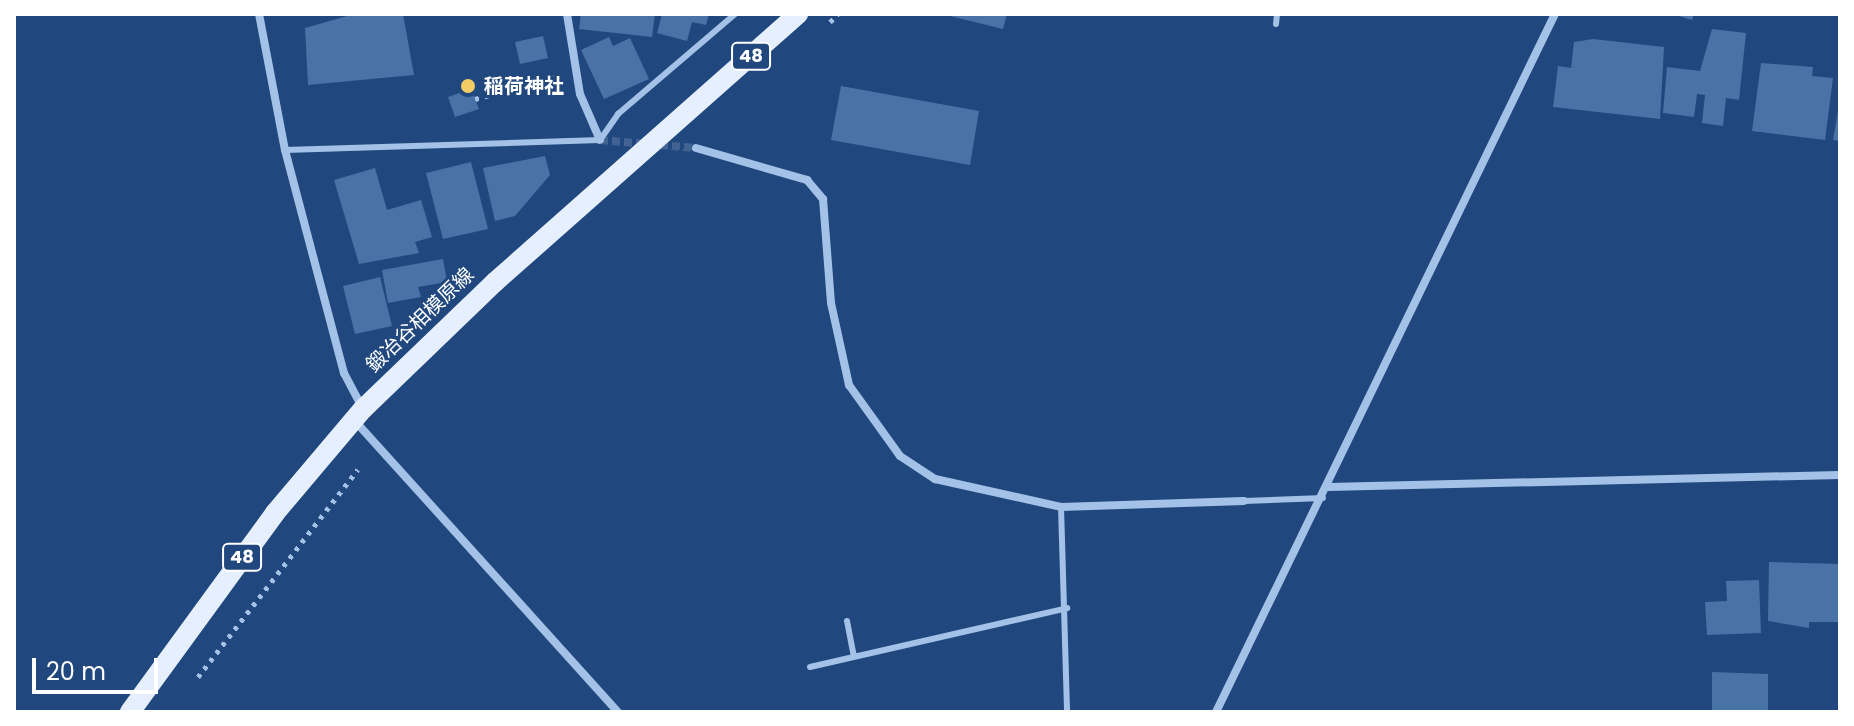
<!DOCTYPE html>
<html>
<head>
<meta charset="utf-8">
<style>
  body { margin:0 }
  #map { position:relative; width:1854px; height:726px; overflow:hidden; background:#20487e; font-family:Poppins,"Noto Sans JP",sans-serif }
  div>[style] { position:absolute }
  .building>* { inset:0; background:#4972a7 }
  .minor-tunnel>* { height:8px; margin-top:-4px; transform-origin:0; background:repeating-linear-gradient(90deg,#416391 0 8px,transparent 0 12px) }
  .path>* { height:5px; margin-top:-2.5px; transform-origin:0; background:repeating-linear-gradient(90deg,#a4c2e7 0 4px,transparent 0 10px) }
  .service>* { height:6px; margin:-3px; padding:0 3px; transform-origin:3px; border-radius:3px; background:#a4c2e7 }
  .minor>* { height:8px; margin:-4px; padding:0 4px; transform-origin:4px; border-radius:4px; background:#a4c2e7 }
  .primary>* { height:20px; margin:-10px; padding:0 10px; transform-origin:10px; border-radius:10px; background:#e6effd }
  .dots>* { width:22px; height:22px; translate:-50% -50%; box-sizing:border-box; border:4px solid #20487e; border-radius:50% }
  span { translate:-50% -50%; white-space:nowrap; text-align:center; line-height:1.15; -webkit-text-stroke:6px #20487e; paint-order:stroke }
  .shield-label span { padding:2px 6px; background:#20487e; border:2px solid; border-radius:6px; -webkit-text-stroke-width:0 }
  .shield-label { font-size:18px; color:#fff; font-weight:700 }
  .poi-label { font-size:20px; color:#fff; font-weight:700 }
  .left { translate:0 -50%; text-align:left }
  .street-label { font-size:20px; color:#fff }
  .frame { position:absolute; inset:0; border:16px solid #fff; pointer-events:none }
  .scale { position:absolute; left:32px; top:658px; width:126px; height:36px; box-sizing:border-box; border:4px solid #fff; border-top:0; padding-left:10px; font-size:24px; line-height:28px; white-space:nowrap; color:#fff; -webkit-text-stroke:6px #20487e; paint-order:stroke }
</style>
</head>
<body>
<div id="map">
  <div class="building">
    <div style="clip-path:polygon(354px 14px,403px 14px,414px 75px,308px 85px,305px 28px)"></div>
    <div style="clip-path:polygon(581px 14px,655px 14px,652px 37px,579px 29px)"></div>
    <div style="clip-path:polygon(662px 14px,709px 14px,706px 25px,692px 22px,687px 41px,657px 33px)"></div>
    <div style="clip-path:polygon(942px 14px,1007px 14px,1003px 29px)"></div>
    <div style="clip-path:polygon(1672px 14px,1694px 14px,1692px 20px)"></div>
    <div style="clip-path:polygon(1712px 29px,1746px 33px,1739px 100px,1726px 98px,1723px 126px,1702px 123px,1705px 95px,1697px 94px,1694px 117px,1663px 113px,1667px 67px,1700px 71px)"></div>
    <div style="clip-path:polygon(543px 36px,548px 58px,520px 64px,515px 42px)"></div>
    <div style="clip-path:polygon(609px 37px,613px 46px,630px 38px,649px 79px,604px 99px,581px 50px)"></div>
    <div style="clip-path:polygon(1593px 39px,1664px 47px,1660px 119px,1553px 107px,1558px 66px,1571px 68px,1574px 42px)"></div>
    <div style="clip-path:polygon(1761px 63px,1813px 67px,1812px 76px,1833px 78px,1825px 140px,1752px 131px)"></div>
    <div style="clip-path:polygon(841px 86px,979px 111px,970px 165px,831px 140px)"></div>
    <div style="clip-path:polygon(471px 89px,479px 109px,455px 117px,448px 97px)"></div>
    <div style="clip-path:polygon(1840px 100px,1840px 141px,1833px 140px)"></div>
    <div style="clip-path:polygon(545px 156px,550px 175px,515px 216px,495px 221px,483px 168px)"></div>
    <div style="clip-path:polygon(471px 162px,488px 229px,443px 239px,426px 173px)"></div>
    <div style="clip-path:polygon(375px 168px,387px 210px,421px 200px,432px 237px,415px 242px,419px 253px,359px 264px,334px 180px)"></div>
    <div style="clip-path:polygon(443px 259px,447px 282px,418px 287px,421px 297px,388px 303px,382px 270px)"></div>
    <div style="clip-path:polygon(380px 277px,392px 326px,355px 334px,343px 286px)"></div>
    <div style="clip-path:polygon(1769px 562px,1840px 564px,1840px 622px,1809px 622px,1809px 628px,1768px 621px)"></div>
    <div style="clip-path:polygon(1759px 580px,1761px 633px,1707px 635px,1705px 602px,1727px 601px,1726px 581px)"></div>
    <div style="clip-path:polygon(1712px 672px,1768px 674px,1768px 712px,1712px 712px)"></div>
  </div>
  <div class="minor-tunnel">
    <div style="left:600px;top:140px;width:96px;rotate:4.8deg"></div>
  </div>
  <div class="path">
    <div style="left:830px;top:22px;width:11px;rotate:-45deg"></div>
    <div style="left:475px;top:99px;width:82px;rotate:-15.6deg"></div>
    <div style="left:198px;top:677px;width:262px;rotate:-52.4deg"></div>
  </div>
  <div class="service">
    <div style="left:1276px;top:24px;width:10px;rotate:-84deg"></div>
    <div style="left:285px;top:150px;width:315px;rotate:-1.8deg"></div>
    <div style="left:600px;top:140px;width:32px;rotate:-55deg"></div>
    <div style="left:618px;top:114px;width:154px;rotate:-40.5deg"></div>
    <div style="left:1244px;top:501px;width:79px;rotate:-2.2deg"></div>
    <div style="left:1061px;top:507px;width:205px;rotate:88.3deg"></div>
    <div style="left:847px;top:621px;width:36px;rotate:79deg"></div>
    <div style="left:810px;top:667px;width:264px;rotate:-12.9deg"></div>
  </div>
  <div class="minor">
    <div style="left:259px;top:14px;width:138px;rotate:79.2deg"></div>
    <div style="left:285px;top:150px;width:231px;rotate:75.2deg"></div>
    <div style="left:344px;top:373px;width:41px;rotate:62.2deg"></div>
    <div style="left:567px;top:14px;width:81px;rotate:80.8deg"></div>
    <div style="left:580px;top:94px;width:50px;rotate:66.5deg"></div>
    <div style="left:696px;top:148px;width:116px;rotate:16.1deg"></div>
    <div style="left:807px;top:180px;width:25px;rotate:50deg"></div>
    <div style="left:823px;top:199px;width:104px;rotate:85.6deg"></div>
    <div style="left:831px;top:303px;width:84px;rotate:77.6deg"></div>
    <div style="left:849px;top:385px;width:87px;rotate:54.3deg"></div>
    <div style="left:900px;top:456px;width:42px;rotate:33.3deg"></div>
    <div style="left:935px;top:479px;width:129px;rotate:12.5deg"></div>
    <div style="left:1061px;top:507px;width:183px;rotate:-1.9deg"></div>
    <div style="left:355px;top:421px;width:392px;rotate:47.9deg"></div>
    <div style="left:1329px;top:487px;width:511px;rotate:-1.35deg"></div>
    <div style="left:1216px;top:712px;width:776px;rotate:-64.1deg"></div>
  </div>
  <div class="primary">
    <div style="left:130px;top:712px;width:246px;rotate:-53.9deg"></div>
    <div style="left:275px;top:513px;width:136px;rotate:-49.8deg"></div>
    <div style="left:363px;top:409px;width:183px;rotate:-43.9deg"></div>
    <div style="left:495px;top:282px;width:405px;rotate:-41.5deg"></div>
  </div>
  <div class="dots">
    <div style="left:468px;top:86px;background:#f4cc65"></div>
  </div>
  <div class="shield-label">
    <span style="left:751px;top:56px">48</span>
    <span style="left:242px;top:557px">48</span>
  </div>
  <div class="poi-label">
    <span class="left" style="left:484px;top:86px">稲荷神社</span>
  </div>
  <div class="street-label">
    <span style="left:420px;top:320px;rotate:-44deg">鍛冶谷相模原線</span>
  </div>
  <div class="frame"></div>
  <div class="scale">20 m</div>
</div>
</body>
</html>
